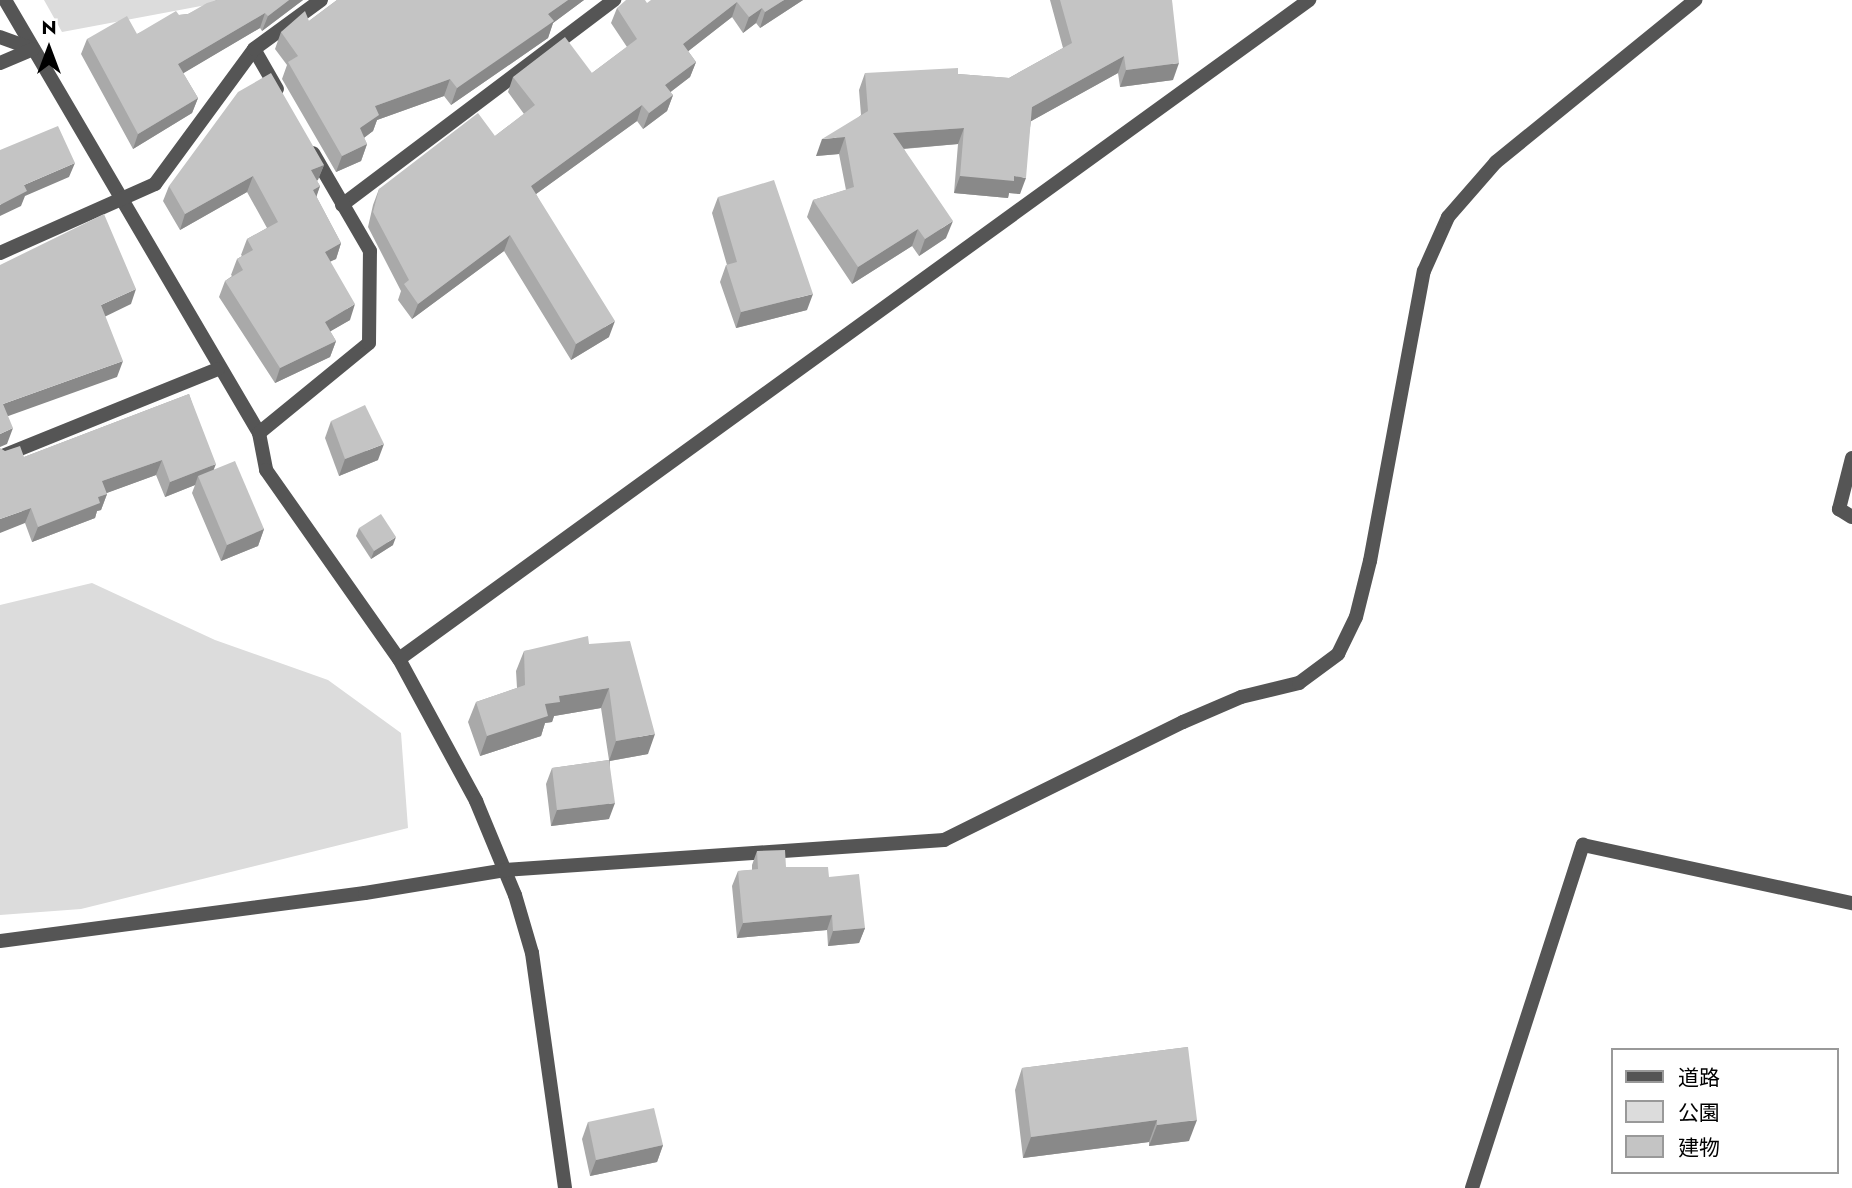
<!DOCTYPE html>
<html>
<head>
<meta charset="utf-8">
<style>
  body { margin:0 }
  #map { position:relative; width:1852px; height:1188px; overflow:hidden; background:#fff; font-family:Jost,"Noto Sans JP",sans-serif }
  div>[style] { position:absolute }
  .green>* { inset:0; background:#dcdcdc }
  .minor>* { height:14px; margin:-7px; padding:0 7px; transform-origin:7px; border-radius:7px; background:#555 }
  .wall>* { inset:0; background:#a9a9a9 }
  .shaded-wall>* { inset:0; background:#898989 }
  .building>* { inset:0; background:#c4c4c4 }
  span { translate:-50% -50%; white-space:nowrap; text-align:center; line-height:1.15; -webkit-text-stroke:6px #fff; paint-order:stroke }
  .legend { position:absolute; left:1611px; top:1048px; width:228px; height:126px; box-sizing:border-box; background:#fff; border:2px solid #999; margin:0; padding:9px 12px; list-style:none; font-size:21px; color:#000 }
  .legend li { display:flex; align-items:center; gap:14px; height:35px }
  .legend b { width:35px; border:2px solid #999 }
  .north { position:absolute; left:14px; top:14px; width:70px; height:70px; -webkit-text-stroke:5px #fff; paint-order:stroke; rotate:0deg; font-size:19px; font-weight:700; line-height:28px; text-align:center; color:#000 }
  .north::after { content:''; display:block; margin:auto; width:24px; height:32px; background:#000; clip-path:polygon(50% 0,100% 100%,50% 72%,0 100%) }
</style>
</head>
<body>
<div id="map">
  <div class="green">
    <div style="clip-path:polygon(44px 0,233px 0,62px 32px)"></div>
    <div style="clip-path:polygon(92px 583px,215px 640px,328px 680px,401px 733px,408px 828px,81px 909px,0 915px,0 605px)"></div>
  </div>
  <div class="minor">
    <div style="left:5px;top:0;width:502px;rotate:59.6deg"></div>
    <div style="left:259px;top:433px;width:38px;rotate:79deg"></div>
    <div style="left:266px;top:470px;width:231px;rotate:54.9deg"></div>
    <div style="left:399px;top:659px;width:162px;rotate:61.5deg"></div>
    <div style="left:476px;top:801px;width:102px;rotate:67.5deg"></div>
    <div style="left:515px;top:895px;width:60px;rotate:73.7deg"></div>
    <div style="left:532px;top:953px;width:237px;rotate:82deg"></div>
    <div style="left:0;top:37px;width:35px;rotate:20deg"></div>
    <div style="left:254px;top:49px;width:46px;rotate:60.1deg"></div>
    <div style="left:0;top:63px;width:36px;rotate:-23deg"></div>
    <div style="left:342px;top:205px;width:341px;rotate:-37deg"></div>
    <div style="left:0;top:253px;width:170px;rotate:-24deg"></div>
    <div style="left:155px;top:184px;width:167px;rotate:-53.7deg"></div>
    <div style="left:254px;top:49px;width:83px;rotate:-36.2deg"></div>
    <div style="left:259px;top:433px;width:142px;rotate:-39.3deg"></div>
    <div style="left:369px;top:343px;width:92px;rotate:-89.4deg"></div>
    <div style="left:370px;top:251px;width:113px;rotate:-120.2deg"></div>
    <div style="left:0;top:457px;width:235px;rotate:-22deg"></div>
    <div style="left:1852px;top:458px;width:53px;rotate:104.3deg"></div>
    <div style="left:1839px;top:509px;width:15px;rotate:32deg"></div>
    <div style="left:399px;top:659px;width:1124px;rotate:-35.91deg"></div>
    <div style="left:0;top:941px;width:368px;rotate:-7.5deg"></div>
    <div style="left:365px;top:893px;width:142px;rotate:-9.3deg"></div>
    <div style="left:505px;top:870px;width:440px;rotate:-3.9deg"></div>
    <div style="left:944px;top:840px;width:267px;rotate:-26.3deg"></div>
    <div style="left:1183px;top:722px;width:63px;rotate:-23.3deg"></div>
    <div style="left:1241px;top:697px;width:60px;rotate:-13.6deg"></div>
    <div style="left:1299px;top:683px;width:49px;rotate:-36.6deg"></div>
    <div style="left:1338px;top:654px;width:41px;rotate:-64.1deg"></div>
    <div style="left:1356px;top:617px;width:58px;rotate:-76deg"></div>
    <div style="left:1370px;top:561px;width:295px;rotate:-79.5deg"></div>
    <div style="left:1424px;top:271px;width:59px;rotate:-66deg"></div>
    <div style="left:1448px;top:217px;width:73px;rotate:-48.9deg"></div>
    <div style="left:1496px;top:162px;width:257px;rotate:-39.1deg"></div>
    <div style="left:1472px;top:1188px;width:361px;rotate:-72.1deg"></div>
    <div style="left:1583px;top:845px;width:275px;rotate:12.2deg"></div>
  </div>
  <div class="wall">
    <div style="clip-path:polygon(217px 0,303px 0,262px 31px,260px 28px,183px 73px,198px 98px,192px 113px,133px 149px,81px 54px,87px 39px,137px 34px,179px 15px,188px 14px)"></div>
    <div style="clip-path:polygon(337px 0,584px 0,553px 23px,548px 38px,451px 105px,444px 96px,377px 120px,373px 131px,364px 138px,367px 144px,361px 161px,336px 172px,282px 79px,287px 65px,275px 49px,281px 32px,309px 21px)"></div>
    <div style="clip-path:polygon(803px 0,760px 28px,756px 23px,743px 33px,732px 17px,688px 51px,696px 62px,690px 77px,670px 92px,673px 95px,667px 111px,643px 129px,637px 121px,536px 194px,609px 337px,571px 360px,504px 251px,412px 319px,398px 300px,401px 291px,368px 227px,373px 205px,379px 189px,495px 136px,524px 114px,508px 92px,513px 77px,592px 73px,627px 47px,611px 23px,617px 8px,647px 3px)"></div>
    <div style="clip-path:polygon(1050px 0,1172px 0,1173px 80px,1120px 87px,1118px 73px,1031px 121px,1020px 194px,1009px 193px,1008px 198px,954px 193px,958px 144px,904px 149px,946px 238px,919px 256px,912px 246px,852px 284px,807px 217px,813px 200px,846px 190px,839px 154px,816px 156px,861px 115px,859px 90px,865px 73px,958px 74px,1009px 78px,1063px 48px)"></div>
    <div style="clip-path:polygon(324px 165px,317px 181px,320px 186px,316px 196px,341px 243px,336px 259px,330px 261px,350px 320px,330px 331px,336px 341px,330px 357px,275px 383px,219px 297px,225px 281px,232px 276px,231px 275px,237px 259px,242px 256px,241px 255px,247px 239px,267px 228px,247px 192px,180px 230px,163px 201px,169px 186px)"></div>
    <div style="clip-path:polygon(718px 197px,807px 310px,736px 328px,720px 282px,726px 265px,727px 265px,712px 213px)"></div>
    <div style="clip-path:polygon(189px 394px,214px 470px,264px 529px,258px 546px,221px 561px,192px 493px,195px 485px,165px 497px,156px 475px,106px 493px,107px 494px,101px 510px,97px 511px,95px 518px,32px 542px,25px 523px,5px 451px,24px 457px)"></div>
    <div style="clip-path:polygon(331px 421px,378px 460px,339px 476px,325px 438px)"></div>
    <div style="clip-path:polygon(359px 528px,393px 545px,371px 559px,356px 536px)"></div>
    <div style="clip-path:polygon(589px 644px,648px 754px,610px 761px,609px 819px,551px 826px,546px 784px,552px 768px,609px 760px,601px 708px,554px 716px,552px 722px,545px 723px,541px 736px,480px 756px,468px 722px,476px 702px,517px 688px,516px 671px,524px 651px)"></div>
    <div style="clip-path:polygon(757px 851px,786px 867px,829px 877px,865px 928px,859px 943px,828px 946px,827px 930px,737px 938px,732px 886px,738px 871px,752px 870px,752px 865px)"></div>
    <div style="clip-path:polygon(1188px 1047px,1189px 1141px,1149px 1146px,1149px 1142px,1023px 1158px,1015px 1090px,1022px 1068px)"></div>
    <div style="clip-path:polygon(588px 1122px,663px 1145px,657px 1162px,590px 1176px,582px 1139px)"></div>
  </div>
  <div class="shaded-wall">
    <div style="clip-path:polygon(289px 0,303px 0,262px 31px,268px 16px)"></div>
    <div style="clip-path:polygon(568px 0,584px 0,553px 23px,548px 38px,451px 105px,457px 88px,548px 14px)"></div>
    <div style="clip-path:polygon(784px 0,803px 0,760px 28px,765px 12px)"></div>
    <div style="clip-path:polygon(737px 2px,732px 17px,677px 60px,683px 44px)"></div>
    <div style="clip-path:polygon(762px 8px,756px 23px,743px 33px,749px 17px)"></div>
    <div style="clip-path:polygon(265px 13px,260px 28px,172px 80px,178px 64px)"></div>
    <div style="clip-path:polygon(1124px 56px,1118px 73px,1026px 124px,1032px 107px)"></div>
    <div style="clip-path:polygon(696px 62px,690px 77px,659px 101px,665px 85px)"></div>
    <div style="clip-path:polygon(1179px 63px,1173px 80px,1120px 87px,1126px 70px)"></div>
    <div style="clip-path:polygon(450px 79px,444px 96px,377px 120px,373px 131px,354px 145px,360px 128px,375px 106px)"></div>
    <div style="clip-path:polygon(673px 95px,667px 111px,643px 129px,649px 113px)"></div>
    <div style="clip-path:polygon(198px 98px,192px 113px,133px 149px,138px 134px)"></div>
    <div style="clip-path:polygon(642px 105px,637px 121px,525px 202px,531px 186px)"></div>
    <div style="clip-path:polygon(964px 128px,958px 144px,887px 150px,893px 133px)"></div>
    <div style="clip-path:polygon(845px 137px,839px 154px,816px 156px,822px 139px)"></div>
    <div style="clip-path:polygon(367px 144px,361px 161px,336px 172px,342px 156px)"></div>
    <div style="clip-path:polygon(75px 163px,69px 177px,25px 196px,21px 206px,0 216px,0 205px,24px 185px)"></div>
    <div style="clip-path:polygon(324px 165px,318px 180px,306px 186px,311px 170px)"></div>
    <div style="clip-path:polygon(253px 176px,247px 192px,180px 230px,185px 214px)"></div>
    <div style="clip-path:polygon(960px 176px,1014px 176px,1026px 178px,1020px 194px,1009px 193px,1008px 198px,954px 193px)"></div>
    <div style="clip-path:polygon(320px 186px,315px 201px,313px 190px)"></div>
    <div style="clip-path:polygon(953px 221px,946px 238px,919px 256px,925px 239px)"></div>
    <div style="clip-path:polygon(918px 229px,912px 246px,852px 284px,858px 267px)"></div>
    <div style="clip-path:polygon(510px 235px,504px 251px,412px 319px,418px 304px)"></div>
    <div style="clip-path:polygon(341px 243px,336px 259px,319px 267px,325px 252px)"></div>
    <div style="clip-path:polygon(136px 289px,131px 304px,96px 321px,101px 305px)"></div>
    <div style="clip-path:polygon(813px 294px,807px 310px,736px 328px,741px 312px)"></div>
    <div style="clip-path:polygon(355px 304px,350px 320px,319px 338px,325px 322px)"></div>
    <div style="clip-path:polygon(615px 321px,609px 337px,571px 360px,576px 344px)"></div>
    <div style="clip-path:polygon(336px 341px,330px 357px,275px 383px,280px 368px)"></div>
    <div style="clip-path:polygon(123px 361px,117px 377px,0 419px,3px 404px)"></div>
    <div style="clip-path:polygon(13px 428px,7px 444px,0 447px,0 434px)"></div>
    <div style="clip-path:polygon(384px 444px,378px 460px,339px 476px,345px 459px)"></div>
    <div style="clip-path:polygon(162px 460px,156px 475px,96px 497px,102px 481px)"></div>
    <div style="clip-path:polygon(216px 464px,210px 479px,198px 476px,195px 485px,165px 497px,170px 482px)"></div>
    <div style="clip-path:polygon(107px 494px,101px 510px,97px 511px,95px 518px,32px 542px,38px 527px,98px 497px)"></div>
    <div style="clip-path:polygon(31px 508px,25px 523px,0 533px,0 519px)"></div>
    <div style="clip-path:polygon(264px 529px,258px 546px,221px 561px,227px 545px)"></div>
    <div style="clip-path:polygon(396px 537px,393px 545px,371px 559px,374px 551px)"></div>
    <div style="clip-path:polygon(609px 688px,601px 708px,554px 716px,552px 722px,545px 723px,541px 736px,480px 756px,487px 736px,559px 696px)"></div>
    <div style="clip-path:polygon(655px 734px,648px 754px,609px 761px,616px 741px)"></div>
    <div style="clip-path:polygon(615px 803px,609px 819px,551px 826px,557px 810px)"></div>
    <div style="clip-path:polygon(832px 915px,827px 930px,737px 938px,743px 923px)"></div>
    <div style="clip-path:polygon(865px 928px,859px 943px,828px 946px,833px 931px)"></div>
    <div style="clip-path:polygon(1157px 1120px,1149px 1142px,1023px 1158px,1031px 1137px)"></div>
    <div style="clip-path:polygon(1197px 1120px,1189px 1141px,1149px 1146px,1157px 1125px)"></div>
    <div style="clip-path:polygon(663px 1145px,657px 1162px,590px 1176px,596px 1160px)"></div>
  </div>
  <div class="building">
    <div style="clip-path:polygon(217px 0,289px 0,268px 16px,265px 13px,178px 64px,198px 98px,138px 134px,87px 39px,127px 16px,137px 34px,176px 11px,179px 15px,188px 14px,207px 3px)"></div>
    <div style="clip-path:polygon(337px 0,568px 0,548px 14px,554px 21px,457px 88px,450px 79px,375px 106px,379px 115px,360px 128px,367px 144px,342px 156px,288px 62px,298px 56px,281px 32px,305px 11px,309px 21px)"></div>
    <div style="clip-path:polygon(626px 0,645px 0,647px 3px,651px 0,784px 0,765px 12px,762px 8px,749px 17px,737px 2px,683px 44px,696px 62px,665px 85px,673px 95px,649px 113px,642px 105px,531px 186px,615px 321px,576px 344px,510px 235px,418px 304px,404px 284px,409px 280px,373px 212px,379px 189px,478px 113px,495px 136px,535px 105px,513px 77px,565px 37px,592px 73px,637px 39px,617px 8px)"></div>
    <div style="clip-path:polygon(1060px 0,1172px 0,1179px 63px,1126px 70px,1124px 56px,1032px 107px,1026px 178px,1014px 176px,1014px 181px,960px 176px,964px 128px,893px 133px,953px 221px,925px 239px,918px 229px,858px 267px,813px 200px,854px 187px,845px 137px,822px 139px,868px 111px,865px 73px,958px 68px,958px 74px,1009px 78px,1072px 43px)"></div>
    <div style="clip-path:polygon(271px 73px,324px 165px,311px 170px,320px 186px,313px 190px,341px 243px,325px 252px,355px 304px,325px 322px,336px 341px,280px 368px,225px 281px,243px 270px,237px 259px,253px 250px,247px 239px,278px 222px,253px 176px,185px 214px,169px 186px,238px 92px)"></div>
    <div style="clip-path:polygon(58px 126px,75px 163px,24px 185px,27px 191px,0 205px,0 150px)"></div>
    <div style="clip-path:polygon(774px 180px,813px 294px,741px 312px,726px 265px,737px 262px,718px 197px)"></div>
    <div style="clip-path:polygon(104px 214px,136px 289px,101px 305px,123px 361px,3px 404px,13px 428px,0 434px,0 265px)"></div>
    <div style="clip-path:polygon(189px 394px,216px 464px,170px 482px,162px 460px,102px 481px,107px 494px,98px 497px,100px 503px,38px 527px,31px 508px,0 519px,0 448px,5px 451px,20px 446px,24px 457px)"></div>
    <div style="clip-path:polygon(365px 405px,384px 444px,345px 459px,331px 421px)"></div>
    <div style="clip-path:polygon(235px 461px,264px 529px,227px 545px,198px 476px)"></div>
    <div style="clip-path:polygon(381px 514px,396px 537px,374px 551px,359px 528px)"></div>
    <div style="clip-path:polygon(588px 636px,589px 644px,630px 641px,655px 734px,616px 741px,609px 688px,559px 696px,560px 702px,545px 704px,548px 716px,487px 736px,476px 702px,525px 685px,524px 651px)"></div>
    <div style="clip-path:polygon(609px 760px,615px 803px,557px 810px,552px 768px)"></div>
    <div style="clip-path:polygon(785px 850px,786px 867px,828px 867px,829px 877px,859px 874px,865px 928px,833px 931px,832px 915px,743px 923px,738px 871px,758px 869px,757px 851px)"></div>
    <div style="clip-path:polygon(1188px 1047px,1197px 1120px,1157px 1125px,1157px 1120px,1031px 1137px,1022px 1068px)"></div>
    <div style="clip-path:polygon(654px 1108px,663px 1145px,596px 1160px,588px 1122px)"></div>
  </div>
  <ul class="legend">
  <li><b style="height:9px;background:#555"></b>道路</li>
  <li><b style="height:19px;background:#dcdcdc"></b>公園</li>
  <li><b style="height:19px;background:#c4c4c4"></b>建物</li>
  </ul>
  <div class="north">N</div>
</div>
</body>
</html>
